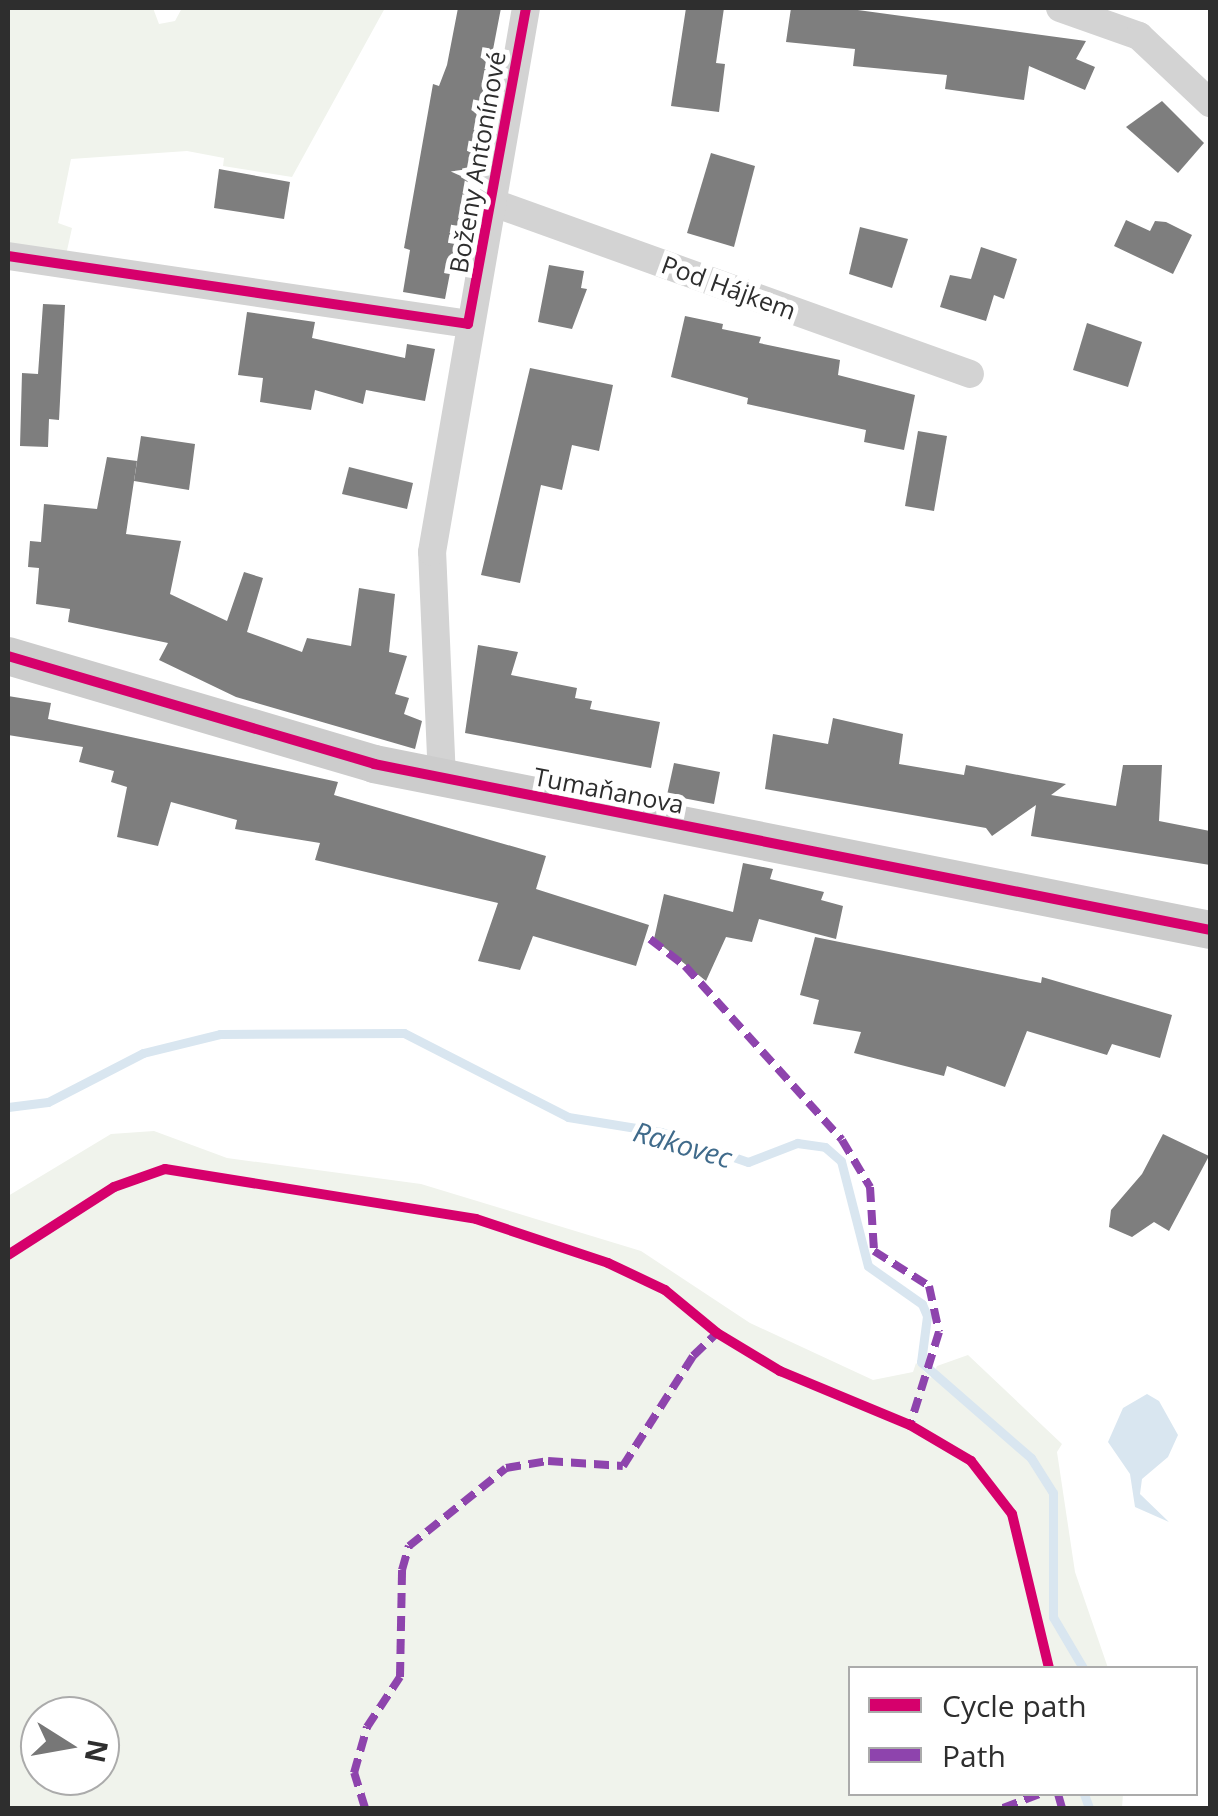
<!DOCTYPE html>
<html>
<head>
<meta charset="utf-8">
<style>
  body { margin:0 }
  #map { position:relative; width:1218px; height:1816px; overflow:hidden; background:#fff; font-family:"Open Sans",sans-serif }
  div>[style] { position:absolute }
  .green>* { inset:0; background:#f0f3ec }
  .water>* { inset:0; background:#d9e6f0 }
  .stream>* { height:9px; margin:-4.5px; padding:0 4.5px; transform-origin:4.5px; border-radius:4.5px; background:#d9e6f0 }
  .building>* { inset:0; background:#7e7e7e }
  .street>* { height:28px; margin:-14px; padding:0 14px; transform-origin:14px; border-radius:14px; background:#d3d3d3 }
  .secondary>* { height:38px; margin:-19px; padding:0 19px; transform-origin:19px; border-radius:19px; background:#ccc }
  .quiet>* { height:8px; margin-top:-4px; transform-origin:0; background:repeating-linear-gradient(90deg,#8e44ad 0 15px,transparent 0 23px) }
  .cycleway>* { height:10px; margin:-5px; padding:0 5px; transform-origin:5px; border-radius:5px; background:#d6006c }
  span { translate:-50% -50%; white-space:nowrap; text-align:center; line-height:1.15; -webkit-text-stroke:10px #fff; paint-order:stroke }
  .street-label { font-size:25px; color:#2e2e2e }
  .water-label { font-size:28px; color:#406b8b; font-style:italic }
  .frame { position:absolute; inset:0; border:10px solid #2e2e2e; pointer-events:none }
  .legend { position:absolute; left:848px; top:1666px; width:350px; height:130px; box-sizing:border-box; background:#fff; border:2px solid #ababab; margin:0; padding:12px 18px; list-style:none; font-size:30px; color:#2e2e2e }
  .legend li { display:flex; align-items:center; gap:20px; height:50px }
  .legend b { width:50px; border:2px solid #ababab }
  .north { position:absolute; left:20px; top:1696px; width:100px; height:100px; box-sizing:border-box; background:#fff; border:2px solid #ababab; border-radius:50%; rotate:101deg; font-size:28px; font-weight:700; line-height:40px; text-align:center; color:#2e2e2e }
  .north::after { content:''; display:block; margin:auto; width:35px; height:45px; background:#777; clip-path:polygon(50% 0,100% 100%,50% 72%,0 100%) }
</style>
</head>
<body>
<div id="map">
  <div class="green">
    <div style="clip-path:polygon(8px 8px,153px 8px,159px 24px,175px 21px,182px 8px,385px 8px,292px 177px,223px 166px,224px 158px,187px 151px,71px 159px,58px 223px,72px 228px,66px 255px,8px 244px)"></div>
    <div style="clip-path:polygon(evenodd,154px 1131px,227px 1158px,421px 1184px,641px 1251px,750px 1323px,873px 1380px,913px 1372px,916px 1363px,931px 1378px,937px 1366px,968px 1355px,1062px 1444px,1057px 1452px,1075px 1572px,1108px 1668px,850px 1668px,850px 1794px,1123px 1794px,1122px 1808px,8px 1808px,8px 1196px,111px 1134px,154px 1131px,100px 1716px,100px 1776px,40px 1776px,40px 1716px,100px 1716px)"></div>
  </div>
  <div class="water">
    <div style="clip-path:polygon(1147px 1394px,1159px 1401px,1178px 1435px,1168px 1457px,1142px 1479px,1140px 1494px,1169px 1522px,1135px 1507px,1130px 1474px,1108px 1442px,1123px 1408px)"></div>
  </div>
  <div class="stream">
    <div style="left:8px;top:1107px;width:40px;rotate:-7.1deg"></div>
    <div style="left:48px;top:1102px;width:107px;rotate:-27.3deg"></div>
    <div style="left:143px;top:1053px;width:79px;rotate:-13.9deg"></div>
    <div style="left:220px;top:1034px;width:184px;rotate:-0.3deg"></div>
    <div style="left:404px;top:1033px;width:184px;rotate:27.1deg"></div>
    <div style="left:568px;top:1117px;width:94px;rotate:9.2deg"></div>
    <div style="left:661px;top:1132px;width:92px;rotate:19deg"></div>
    <div style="left:748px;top:1162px;width:53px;rotate:-21.2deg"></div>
    <div style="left:797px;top:1143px;width:28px;rotate:8deg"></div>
    <div style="left:825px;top:1147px;width:21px;rotate:41deg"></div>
    <div style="left:841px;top:1161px;width:108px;rotate:75.6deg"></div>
    <div style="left:868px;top:1266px;width:66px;rotate:35.1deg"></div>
    <div style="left:922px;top:1304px;width:13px;rotate:67deg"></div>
    <div style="left:927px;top:1316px;width:46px;rotate:97.4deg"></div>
    <div style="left:921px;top:1362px;width:146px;rotate:41.1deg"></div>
    <div style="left:1031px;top:1458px;width:41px;rotate:57.8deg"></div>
    <div style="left:1053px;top:1493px;width:124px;rotate:90deg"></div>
    <div style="left:1053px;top:1617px;width:59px;rotate:59.5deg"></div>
    <div style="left:1084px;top:1794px;width:15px;rotate:70deg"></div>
  </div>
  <div class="building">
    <div style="clip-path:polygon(458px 8px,501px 8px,445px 299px,403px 292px,410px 250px,404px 248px,433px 84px,439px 86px,447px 65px)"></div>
    <div style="clip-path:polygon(686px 8px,724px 8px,716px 63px,725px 64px,719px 112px,671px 106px)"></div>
    <div style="clip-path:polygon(791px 8px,843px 8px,1086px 41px,1076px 59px,1095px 67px,1085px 90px,1029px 66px,1024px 100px,945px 89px,947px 75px,853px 66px,855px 49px,786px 42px)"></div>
    <div style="clip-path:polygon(1162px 101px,1204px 143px,1178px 173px,1126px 127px)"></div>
    <div style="clip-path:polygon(711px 153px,755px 166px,734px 247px,687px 233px)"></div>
    <div style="clip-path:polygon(219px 169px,290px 182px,284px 219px,214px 208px)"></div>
    <div style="clip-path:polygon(1126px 220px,1150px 231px,1155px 221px,1166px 222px,1192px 235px,1173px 274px,1114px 246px)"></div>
    <div style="clip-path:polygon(860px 227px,908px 239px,892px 288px,849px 274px)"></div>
    <div style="clip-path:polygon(981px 247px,1017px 259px,1004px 299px,994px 295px,986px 321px,940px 307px,950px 275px,971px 279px)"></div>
    <div style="clip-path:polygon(549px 265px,584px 271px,581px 288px,587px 289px,572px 329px,538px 322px)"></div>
    <div style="clip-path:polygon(43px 304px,65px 305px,59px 420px,49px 419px,48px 447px,20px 446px,22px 373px,38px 374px)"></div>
    <div style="clip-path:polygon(247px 312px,315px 322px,312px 338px,405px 358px,407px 344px,435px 349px,425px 401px,366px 390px,363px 404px,315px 390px,311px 410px,260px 402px,263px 378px,238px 375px)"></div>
    <div style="clip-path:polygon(685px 316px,723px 324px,722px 329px,761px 337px,759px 343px,840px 360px,838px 375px,915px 395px,904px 450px,864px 442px,866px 430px,747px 404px,748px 398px,671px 377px)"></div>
    <div style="clip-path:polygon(1087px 323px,1142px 342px,1128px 387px,1073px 370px)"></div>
    <div style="clip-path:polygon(530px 368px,613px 385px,599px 451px,572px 445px,562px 490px,541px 485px,520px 583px,481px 575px)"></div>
    <div style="clip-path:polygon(918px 431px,947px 436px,934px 511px,905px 506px)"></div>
    <div style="clip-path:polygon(141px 436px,195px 444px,189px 490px,134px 481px)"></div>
    <div style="clip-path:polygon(107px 457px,137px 461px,126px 534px,181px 541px,170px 594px,227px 621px,244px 572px,263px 578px,247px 632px,302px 652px,307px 638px,351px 646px,359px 588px,395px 594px,389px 652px,407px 656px,395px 694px,409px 698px,404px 714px,422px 721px,415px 749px,236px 697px,159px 660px,168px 643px,68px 622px,70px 609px,36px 604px,39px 568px,28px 567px,30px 541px,41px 542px,44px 504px,97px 509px)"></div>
    <div style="clip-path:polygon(349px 467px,413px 483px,407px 509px,342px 494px)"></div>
    <div style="clip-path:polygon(478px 645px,518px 652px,511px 675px,577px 688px,575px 698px,592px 701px,590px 709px,660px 722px,651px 768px,465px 733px)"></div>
    <div style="clip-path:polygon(8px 696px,51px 703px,48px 719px,338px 782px,334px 795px,546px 856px,536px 889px,649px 925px,636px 966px,533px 936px,520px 970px,478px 961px,498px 903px,315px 860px,320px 843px,235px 829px,237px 820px,171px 802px,158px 846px,117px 837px,127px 787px,111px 782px,114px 771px,79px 762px,83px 747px,8px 735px)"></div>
    <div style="clip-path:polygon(833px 718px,903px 734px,899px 764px,964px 775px,966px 765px,1066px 784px,1051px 795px,1116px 806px,1123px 765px,1162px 765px,1159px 821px,1210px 831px,1210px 865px,1031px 836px,1036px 805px,992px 836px,986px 828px,765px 789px,773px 734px,828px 744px)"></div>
    <div style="clip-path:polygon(674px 763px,720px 772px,714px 804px,667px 795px)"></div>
    <div style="clip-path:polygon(743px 863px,773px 869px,770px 879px,824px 892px,821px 900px,843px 906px,836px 939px,759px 919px,752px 942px,726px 937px,706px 981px,654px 939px,664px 894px,733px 912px)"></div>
    <div style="clip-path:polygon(815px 937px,1041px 983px,1042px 977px,1172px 1015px,1160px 1058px,1112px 1044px,1107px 1055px,1027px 1031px,1005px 1087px,947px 1066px,944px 1076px,854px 1053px,861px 1032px,813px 1024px,819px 1000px,800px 995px)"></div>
    <div style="clip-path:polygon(1163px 1134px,1209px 1156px,1169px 1231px,1154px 1222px,1132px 1237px,1109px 1227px,1111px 1210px,1142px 1174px)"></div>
  </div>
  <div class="street">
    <div style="left:1060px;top:8px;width:84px;rotate:19.5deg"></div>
    <div style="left:1139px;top:36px;width:98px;rotate:43.3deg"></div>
    <div style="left:488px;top:201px;width:512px;rotate:19.74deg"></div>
    <div style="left:8px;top:256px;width:465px;rotate:8.4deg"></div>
    <div style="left:442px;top:779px;width:227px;rotate:-92.5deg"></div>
    <div style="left:432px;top:552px;width:552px;rotate:-80.2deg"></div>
  </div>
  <div class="secondary">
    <div style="left:8px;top:656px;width:382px;rotate:16.4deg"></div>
    <div style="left:374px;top:764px;width:852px;rotate:11.23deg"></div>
  </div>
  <div class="quiet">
    <div style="left:650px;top:939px;width:44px;rotate:37.6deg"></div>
    <div style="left:685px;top:966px;width:234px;rotate:47.9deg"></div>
    <div style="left:842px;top:1140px;width:55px;rotate:59.2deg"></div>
    <div style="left:870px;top:1187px;width:64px;rotate:86.4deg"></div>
    <div style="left:874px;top:1251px;width:65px;rotate:32.5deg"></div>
    <div style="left:929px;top:1286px;width:47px;rotate:77.7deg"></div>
    <div style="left:939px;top:1332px;width:97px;rotate:107.3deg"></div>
    <div style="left:1058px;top:1794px;width:15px;rotate:74deg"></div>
    <div style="left:365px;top:1808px;width:37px;rotate:-107deg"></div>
    <div style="left:354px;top:1773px;width:48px;rotate:-74.2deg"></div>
    <div style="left:367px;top:1727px;width:60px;rotate:-56.6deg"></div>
    <div style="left:400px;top:1677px;width:107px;rotate:-88.9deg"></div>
    <div style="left:402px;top:1570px;width:25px;rotate:-74deg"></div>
    <div style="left:409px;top:1546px;width:124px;rotate:-38.8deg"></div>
    <div style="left:506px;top:1468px;width:43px;rotate:-9.5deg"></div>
    <div style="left:548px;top:1461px;width:75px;rotate:3.8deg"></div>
    <div style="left:623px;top:1466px;width:130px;rotate:-57.5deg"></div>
    <div style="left:693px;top:1356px;width:33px;rotate:-44deg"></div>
    <div style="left:1003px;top:1808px;width:39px;rotate:-21deg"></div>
  </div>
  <div class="cycleway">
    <div style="left:8px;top:256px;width:465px;rotate:8.4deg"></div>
    <div style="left:468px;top:324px;width:321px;rotate:-79.6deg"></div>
    <div style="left:8px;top:656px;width:382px;rotate:16.4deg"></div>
    <div style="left:374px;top:764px;width:852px;rotate:11.23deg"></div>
    <div style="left:8px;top:1255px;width:126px;rotate:-32.7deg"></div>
    <div style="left:114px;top:1187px;width:54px;rotate:-19.4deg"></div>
    <div style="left:165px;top:1169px;width:315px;rotate:9.1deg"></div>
    <div style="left:476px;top:1219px;width:139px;rotate:18.4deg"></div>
    <div style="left:608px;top:1263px;width:63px;rotate:25.3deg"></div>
    <div style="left:665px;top:1290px;width:67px;rotate:39.6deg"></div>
    <div style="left:717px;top:1333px;width:74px;rotate:31.1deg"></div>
    <div style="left:780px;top:1371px;width:141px;rotate:22.6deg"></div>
    <div style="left:910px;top:1425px;width:71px;rotate:30.5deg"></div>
    <div style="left:971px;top:1461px;width:67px;rotate:52.3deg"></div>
    <div style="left:1012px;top:1514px;width:158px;rotate:76.5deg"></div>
  </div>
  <div class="street-label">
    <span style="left:477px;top:162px;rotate:-80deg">Boženy Antonínové</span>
    <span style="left:729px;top:287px;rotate:20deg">Pod Hájkem</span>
    <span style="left:609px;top:790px;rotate:11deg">Tumaňanova</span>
  </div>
  <div class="water-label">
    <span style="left:683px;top:1144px;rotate:16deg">Rakovec</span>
  </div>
  <div class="frame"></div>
  <ul class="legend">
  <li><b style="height:12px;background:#d6006c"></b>Cycle path</li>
  <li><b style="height:12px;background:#8e44ad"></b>Path</li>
  </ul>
  <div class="north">N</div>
</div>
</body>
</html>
